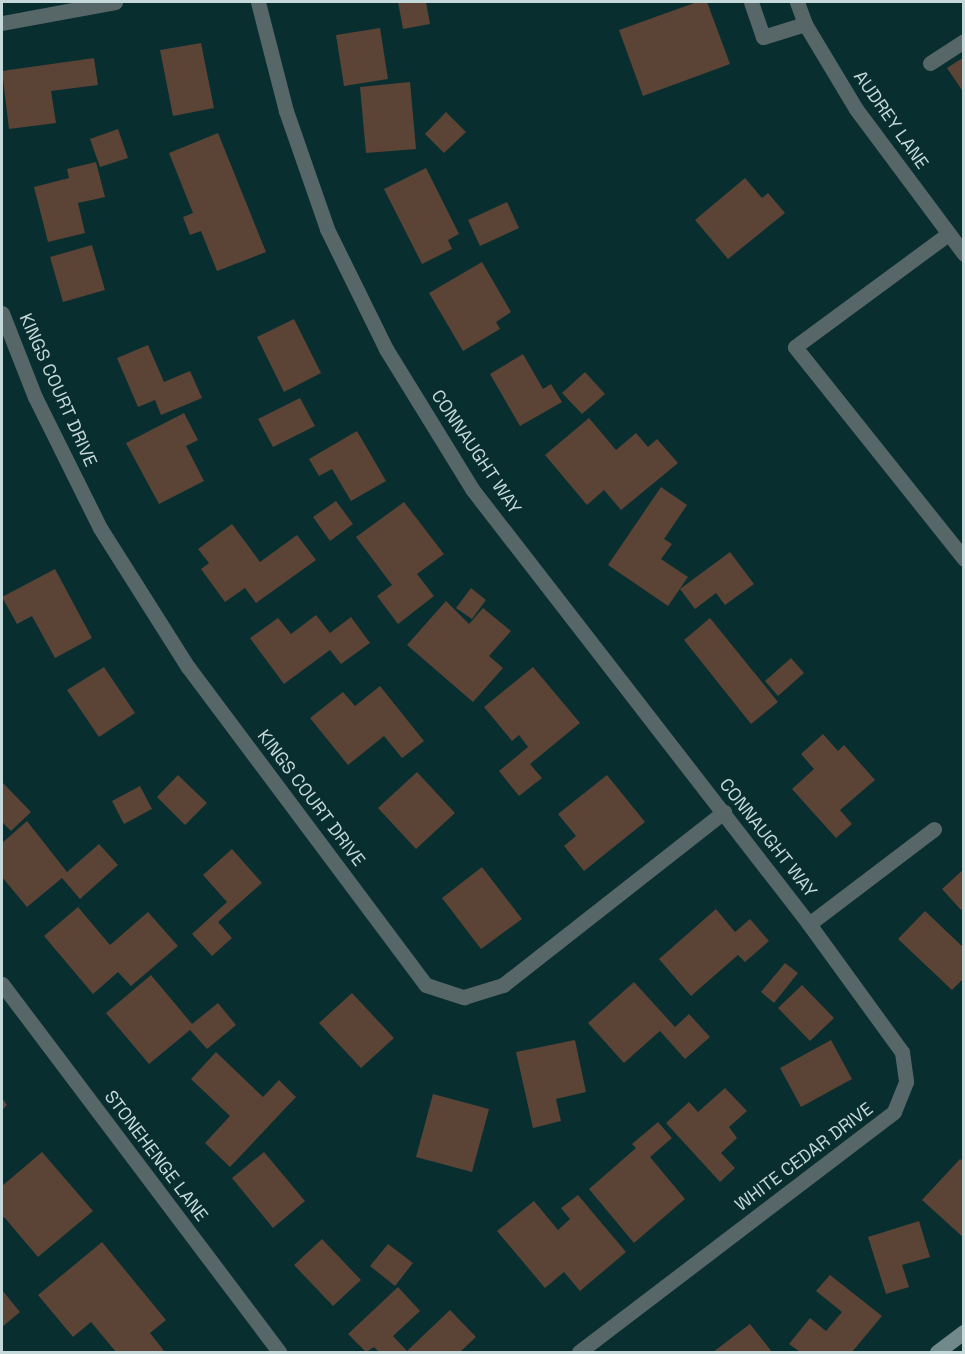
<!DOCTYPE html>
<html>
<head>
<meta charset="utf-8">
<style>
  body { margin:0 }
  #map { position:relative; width:965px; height:1354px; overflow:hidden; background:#092e30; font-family:"Space Grotesk",sans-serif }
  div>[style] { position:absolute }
  .building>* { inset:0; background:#5b4335 }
  .service>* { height:15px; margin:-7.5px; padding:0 7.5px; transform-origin:7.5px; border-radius:7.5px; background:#576667 }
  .minor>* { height:15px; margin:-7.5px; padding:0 7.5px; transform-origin:7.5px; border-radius:7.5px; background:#576667 }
  .secondary>* { height:15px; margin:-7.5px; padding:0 7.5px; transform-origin:7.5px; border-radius:7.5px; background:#71898a }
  span { translate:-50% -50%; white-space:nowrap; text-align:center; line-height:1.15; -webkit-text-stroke:4.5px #092e30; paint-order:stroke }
  .street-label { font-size:18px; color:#c6d9da }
  .frame { position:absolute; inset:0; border:3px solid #c6d9da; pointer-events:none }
</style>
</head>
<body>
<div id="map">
  <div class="building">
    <div style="clip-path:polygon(398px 2px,426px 2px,430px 24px,403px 29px)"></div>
    <div style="clip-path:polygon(697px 2px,707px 2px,730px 64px,643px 96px,619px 30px)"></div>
    <div style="clip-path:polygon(380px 28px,388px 79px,344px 86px,336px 35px)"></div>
    <div style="clip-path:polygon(201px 43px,214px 108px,173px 116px,160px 50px)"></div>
    <div style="clip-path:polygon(964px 57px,964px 93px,947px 68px)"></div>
    <div style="clip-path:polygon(94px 58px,98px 85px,51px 91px,56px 123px,9px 129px,2px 71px)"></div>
    <div style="clip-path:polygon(410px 82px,416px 149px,366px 153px,360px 87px)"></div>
    <div style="clip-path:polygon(446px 112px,466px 132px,444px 153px,425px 134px)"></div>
    <div style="clip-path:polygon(118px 129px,128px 158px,100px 167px,90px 139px)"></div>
    <div style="clip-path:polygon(218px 133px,266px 252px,217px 271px,201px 231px,190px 235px,183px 217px,193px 213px,169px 153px)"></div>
    <div style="clip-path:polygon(96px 162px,105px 197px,78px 203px,85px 233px,48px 242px,34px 187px,69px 178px,67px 169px)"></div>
    <div style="clip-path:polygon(426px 168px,459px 234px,448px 240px,452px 249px,422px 264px,384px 189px)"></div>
    <div style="clip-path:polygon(745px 178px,762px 198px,768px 193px,785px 213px,728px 259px,695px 220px)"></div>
    <div style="clip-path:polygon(507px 202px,519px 228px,480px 246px,468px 220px)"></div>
    <div style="clip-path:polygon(92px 245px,105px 290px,63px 302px,50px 257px)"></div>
    <div style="clip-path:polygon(482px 262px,511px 312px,496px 322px,500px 329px,463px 351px,429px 293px)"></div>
    <div style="clip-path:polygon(294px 319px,321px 373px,284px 392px,257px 337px)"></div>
    <div style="clip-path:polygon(148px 345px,164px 382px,190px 371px,202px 398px,161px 415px,155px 400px,138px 407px,117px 358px)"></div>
    <div style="clip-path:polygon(523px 354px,543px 389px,551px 384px,562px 402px,520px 426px,490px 374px)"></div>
    <div style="clip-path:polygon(585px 372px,605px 394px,582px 414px,562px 393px)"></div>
    <div style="clip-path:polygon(300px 398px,315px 426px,273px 447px,258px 419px)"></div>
    <div style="clip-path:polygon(184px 413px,198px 440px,186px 446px,204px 481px,159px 504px,126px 443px)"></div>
    <div style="clip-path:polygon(589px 418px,616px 450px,636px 433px,648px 447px,657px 439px,678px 463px,621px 510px,604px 490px,587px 505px,545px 455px)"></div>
    <div style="clip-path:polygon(357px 431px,386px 481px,351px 501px,332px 469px,319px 476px,309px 459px)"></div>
    <div style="clip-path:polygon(661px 487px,687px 505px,664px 539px,672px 544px,661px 559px,688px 577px,668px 606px,608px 565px)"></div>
    <div style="clip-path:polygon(336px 501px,353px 524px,330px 541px,313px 517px)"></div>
    <div style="clip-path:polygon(404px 502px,444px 554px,417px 574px,434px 596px,398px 624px,377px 596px,392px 585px,356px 537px)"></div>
    <div style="clip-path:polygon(232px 524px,260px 562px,297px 535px,316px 560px,256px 603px,245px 588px,225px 602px,201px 569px,209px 563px,198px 549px)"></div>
    <div style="clip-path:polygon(730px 552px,754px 584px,725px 605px,716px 593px,695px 609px,680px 589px)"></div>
    <div style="clip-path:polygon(55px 569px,92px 638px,55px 658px,32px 616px,17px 624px,2px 597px)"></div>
    <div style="clip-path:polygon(471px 588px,486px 600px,472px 619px,456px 608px)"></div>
    <div style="clip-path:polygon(446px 601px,469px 624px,483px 608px,511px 631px,489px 656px,503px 668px,473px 702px,407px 645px)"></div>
    <div style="clip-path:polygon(316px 615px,330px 633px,351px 617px,370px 643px,341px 664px,330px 650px,284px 684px,250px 638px,278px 618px,291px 634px)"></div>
    <div style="clip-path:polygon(710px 618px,778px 702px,751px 724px,684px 640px)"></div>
    <div style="clip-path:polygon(791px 658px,804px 673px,778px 696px,765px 681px)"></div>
    <div style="clip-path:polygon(104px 667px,135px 713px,99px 737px,67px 690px)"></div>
    <div style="clip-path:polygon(533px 667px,580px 723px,530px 764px,542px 778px,519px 796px,499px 771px,528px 747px,519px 735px,512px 741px,484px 707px)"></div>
    <div style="clip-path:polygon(380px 686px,424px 741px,402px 758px,384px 736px,348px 765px,310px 718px,343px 692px,355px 706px)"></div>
    <div style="clip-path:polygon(823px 734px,838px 751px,844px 745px,875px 780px,840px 810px,852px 824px,836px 838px,792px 789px,814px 769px,801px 754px)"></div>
    <div style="clip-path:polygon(417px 772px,455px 813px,416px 849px,378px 808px)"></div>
    <div style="clip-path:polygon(178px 775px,207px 803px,185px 825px,157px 797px)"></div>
    <div style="clip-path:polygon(607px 775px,645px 822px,584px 871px,564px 846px,576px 836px,558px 814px)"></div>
    <div style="clip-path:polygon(2px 782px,31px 812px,11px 831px,2px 822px)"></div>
    <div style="clip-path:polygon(140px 786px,152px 809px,124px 824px,112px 801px)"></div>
    <div style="clip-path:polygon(27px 821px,67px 872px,99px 844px,118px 865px,80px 899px,62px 878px,27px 907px,2px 877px,2px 843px)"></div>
    <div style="clip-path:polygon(232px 849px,262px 883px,218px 922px,232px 938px,212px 956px,192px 934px,227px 902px,203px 875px)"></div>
    <div style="clip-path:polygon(482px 867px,522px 919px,481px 949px,442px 898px)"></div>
    <div style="clip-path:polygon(964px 869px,964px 908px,961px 910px,942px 889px)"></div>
    <div style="clip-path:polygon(78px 907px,110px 945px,148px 912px,178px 946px,131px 986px,118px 972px,93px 994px,44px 936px)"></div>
    <div style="clip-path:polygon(716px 909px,735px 932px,750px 919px,769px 941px,745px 962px,738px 955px,691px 996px,659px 959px)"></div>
    <div style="clip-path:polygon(925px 911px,964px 948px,964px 978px,952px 990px,898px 939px)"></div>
    <div style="clip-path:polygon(785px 963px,798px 973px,774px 1003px,761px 992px)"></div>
    <div style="clip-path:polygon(151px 975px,192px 1024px,218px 1003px,236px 1025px,207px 1049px,190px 1030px,149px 1064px,106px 1013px)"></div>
    <div style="clip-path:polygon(634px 982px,675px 1027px,689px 1014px,710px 1037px,685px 1059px,660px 1031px,624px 1063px,588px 1023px)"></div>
    <div style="clip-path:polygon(802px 985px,834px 1018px,810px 1041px,778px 1008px)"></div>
    <div style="clip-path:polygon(352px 993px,394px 1038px,361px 1068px,319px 1023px)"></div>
    <div style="clip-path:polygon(575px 1040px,586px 1092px,556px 1099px,561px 1121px,533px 1128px,516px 1052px)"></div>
    <div style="clip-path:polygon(831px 1040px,852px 1079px,801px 1107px,780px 1068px)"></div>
    <div style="clip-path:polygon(216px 1052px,263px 1097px,279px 1080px,296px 1097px,230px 1167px,205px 1143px,230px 1116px,191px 1079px)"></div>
    <div style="clip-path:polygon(725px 1088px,747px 1111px,729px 1127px,737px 1138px,721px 1153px,735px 1168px,720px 1182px,666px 1123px,689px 1102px,698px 1112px)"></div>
    <div style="clip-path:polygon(433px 1094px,489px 1109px,472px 1172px,416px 1157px)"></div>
    <div style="clip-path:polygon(2px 1098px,7px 1105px,2px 1110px)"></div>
    <div style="clip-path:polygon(658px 1122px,672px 1138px,650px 1157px,685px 1199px,634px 1243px,589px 1189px,636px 1148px,632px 1144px)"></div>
    <div style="clip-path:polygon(42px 1152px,93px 1211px,38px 1257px,4px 1217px,2px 1219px,2px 1186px)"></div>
    <div style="clip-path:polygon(264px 1152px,305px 1201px,273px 1228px,232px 1178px)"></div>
    <div style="clip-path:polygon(960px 1159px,964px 1162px,964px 1238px,922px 1200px)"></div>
    <div style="clip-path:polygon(578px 1195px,626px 1252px,580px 1291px,564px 1272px,545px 1288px,497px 1231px,534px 1201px,558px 1230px,570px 1219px,561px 1208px)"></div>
    <div style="clip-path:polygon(919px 1221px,930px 1257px,902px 1265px,909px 1287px,886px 1294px,868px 1237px)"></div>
    <div style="clip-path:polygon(322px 1239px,361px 1280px,333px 1306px,294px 1265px)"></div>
    <div style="clip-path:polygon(102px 1242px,166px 1320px,150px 1333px,165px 1352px,116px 1352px,91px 1322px,73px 1337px,38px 1295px)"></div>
    <div style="clip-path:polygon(388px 1244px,413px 1263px,395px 1286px,370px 1266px)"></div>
    <div style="clip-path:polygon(830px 1275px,882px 1316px,852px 1352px,800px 1352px,789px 1344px,810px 1318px,826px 1331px,842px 1312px,816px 1291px)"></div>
    <div style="clip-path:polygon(398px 1287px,420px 1311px,393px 1336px,407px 1351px,450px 1310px,476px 1337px,460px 1352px,379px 1352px,374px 1347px,366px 1352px,348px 1334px)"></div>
    <div style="clip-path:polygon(2px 1290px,20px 1312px,2px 1327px)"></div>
    <div style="clip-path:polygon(750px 1324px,772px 1352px,713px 1352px)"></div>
  </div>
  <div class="service">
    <div style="left:751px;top:2px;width:37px;rotate:71deg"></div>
    <div style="left:763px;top:37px;width:44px;rotate:-17.2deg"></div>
    <div style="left:930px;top:63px;width:40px;rotate:-32.9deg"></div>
    <div style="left:948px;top:234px;width:190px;rotate:143.6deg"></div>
    <div style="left:795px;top:347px;width:271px;rotate:51.4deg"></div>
  </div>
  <div class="minor">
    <div style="left:258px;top:2px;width:113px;rotate:75.6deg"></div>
    <div style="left:286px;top:111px;width:125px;rotate:70.8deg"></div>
    <div style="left:327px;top:229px;width:134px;rotate:63.8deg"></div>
    <div style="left:386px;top:349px;width:164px;rotate:58.4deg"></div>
    <div style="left:472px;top:489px;width:550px;rotate:52.23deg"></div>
    <div style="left:809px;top:924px;width:158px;rotate:54deg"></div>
    <div style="left:902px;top:1052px;width:30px;rotate:82deg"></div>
    <div style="left:906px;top:1082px;width:32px;rotate:112deg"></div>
    <div style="left:894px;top:1112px;width:396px;rotate:142.7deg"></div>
    <div style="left:797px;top:2px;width:23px;rotate:70deg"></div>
    <div style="left:805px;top:24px;width:99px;rotate:59deg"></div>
    <div style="left:856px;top:109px;width:181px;rotate:53.3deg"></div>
    <div style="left:2px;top:23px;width:115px;rotate:-10.5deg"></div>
    <div style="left:2px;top:313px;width:90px;rotate:68.6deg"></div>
    <div style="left:35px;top:397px;width:146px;rotate:63.6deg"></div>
    <div style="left:100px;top:528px;width:165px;rotate:57.7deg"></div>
    <div style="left:188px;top:667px;width:397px;rotate:53.2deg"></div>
    <div style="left:426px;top:985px;width:40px;rotate:18deg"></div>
    <div style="left:464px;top:997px;width:41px;rotate:-17.1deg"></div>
    <div style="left:503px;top:985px;width:281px;rotate:-38.1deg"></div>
    <div style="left:809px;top:924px;width:157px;rotate:-37.2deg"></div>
    <div style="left:2px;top:984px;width:461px;rotate:53deg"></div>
  </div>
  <div class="secondary">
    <div style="left:937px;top:1352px;width:34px;rotate:-37deg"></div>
  </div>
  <div class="street-label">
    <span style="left:891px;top:120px;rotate:55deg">AUDREY LANE</span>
    <span style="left:58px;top:390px;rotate:66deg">KINGS COURT DRIVE</span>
    <span style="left:476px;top:452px;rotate:56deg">CONNAUGHT WAY</span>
    <span style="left:311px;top:798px;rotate:53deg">KINGS COURT DRIVE</span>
    <span style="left:768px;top:838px;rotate:52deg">CONNAUGHT WAY</span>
    <span style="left:156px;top:1156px;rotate:53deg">STONEHENGE LANE</span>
    <span style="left:804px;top:1157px;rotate:-37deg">WHITE CEDAR DRIVE</span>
  </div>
  <div class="frame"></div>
</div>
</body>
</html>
